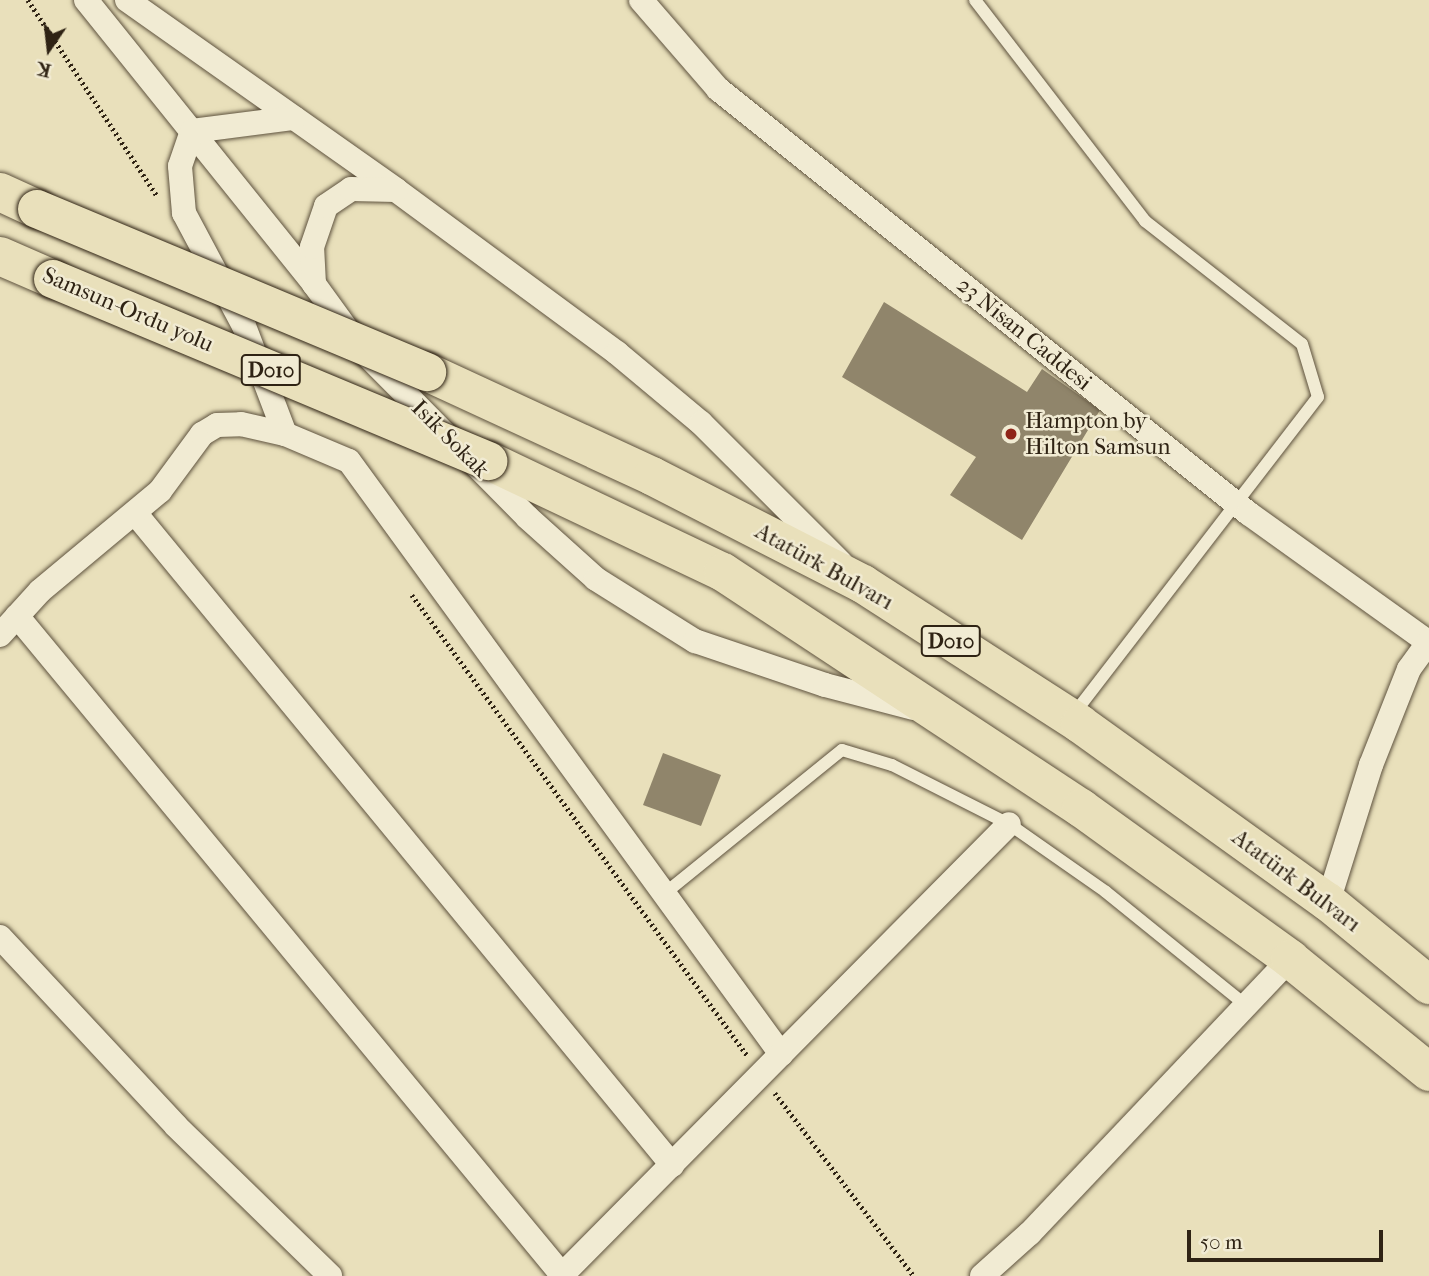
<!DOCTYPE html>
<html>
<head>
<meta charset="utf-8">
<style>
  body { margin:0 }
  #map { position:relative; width:1429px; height:1276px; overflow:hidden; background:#e9e0bb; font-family:"IM FELL French Canon",serif }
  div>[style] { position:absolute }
  .building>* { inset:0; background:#90856b }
  .path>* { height:4.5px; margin-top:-2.25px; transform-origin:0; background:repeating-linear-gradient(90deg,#2f2314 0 2px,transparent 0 5.5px) }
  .roads { filter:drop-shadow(0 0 2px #5e523e) drop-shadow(0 0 2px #5e523e) }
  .lane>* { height:12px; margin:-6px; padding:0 6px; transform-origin:6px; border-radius:6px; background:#f1ebd3 }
  .street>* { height:24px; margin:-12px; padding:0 12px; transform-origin:12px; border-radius:12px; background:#f1ebd3 }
  .highway>* { height:38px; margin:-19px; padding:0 19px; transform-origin:19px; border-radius:19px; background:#e9e0bb }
  .bridges { filter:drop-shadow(0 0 2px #2f2314) drop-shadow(0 0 2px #2f2314) }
  .highway-bridge>* { height:38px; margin:-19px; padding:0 19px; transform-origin:19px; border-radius:19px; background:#e9e0bb }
  .dots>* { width:19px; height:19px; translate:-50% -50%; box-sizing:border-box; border:4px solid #f1ebd3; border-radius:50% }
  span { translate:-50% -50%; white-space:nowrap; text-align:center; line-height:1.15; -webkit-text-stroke:5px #f1ebd3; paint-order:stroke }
  .shield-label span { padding:2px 5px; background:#f1ebd3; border:2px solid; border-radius:5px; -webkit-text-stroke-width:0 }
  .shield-label { font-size:21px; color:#2f2314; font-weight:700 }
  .street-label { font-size:23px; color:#2f2314 }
  .poi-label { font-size:23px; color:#2f2314 }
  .left { translate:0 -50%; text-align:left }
  .north { position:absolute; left:14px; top:14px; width:70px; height:70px; -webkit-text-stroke:5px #f1ebd3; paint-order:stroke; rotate:194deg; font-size:19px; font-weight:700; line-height:28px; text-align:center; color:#2f2314 }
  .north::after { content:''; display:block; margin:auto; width:24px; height:32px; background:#2f2314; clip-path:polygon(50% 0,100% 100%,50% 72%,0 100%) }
  .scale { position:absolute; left:1187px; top:1230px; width:196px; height:32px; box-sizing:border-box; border:4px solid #2f2314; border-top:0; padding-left:9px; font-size:21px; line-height:24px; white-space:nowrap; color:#2f2314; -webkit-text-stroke:5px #f1ebd3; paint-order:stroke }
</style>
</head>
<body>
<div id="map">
  <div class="building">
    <div style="clip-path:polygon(884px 302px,1027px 392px,1042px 369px,1100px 410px,1022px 540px,950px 495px,976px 457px,842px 377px)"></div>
    <div style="clip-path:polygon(663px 753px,721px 775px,701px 826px,643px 805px)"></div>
  </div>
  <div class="path">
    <div style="left:28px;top:0;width:235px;rotate:56.6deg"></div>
    <div style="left:412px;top:595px;width:569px;rotate:53.94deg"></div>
    <div style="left:775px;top:1093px;width:230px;rotate:52.8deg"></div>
  </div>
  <div class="roads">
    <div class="lane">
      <div style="left:975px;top:0;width:279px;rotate:52.4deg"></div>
      <div style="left:1145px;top:221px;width:199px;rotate:38.1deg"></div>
      <div style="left:1302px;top:344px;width:55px;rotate:73.2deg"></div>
      <div style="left:1318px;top:397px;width:401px;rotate:127.6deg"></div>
      <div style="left:664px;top:894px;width:229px;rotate:-39deg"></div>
      <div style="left:842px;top:750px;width:52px;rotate:16.7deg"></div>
      <div style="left:892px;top:765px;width:131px;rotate:26.8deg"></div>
      <div style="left:1009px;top:824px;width:118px;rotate:35deg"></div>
      <div style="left:1106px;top:892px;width:181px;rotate:39deg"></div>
    </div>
    <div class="street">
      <div style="left:86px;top:0;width:364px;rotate:51.2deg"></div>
      <div style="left:314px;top:284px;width:80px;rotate:54.1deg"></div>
      <div style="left:361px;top:349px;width:124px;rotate:45.3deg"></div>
      <div style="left:127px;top:0;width:329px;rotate:35.2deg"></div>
      <div style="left:396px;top:190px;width:275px;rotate:36.4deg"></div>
      <div style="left:617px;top:353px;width:109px;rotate:39.8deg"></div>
      <div style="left:701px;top:423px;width:197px;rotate:45deg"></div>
      <div style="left:641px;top:0;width:118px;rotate:49.1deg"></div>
      <div style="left:718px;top:89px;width:679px;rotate:38.66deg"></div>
      <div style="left:1248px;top:513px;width:221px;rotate:35.6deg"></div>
      <div style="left:314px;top:284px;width:37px;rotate:-93deg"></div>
      <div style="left:312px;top:247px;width:43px;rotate:-71.1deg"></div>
      <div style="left:326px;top:206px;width:30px;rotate:-34deg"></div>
      <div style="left:351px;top:189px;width:45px;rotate:1.3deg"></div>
      <div style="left:285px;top:434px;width:116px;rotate:-110.8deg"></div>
      <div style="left:244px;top:326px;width:128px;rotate:-118deg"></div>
      <div style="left:184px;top:213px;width:47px;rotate:-94.9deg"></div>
      <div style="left:180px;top:166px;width:37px;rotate:-71deg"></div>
      <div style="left:192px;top:131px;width:103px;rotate:-7.3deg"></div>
      <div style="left:474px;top:463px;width:76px;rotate:45.5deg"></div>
      <div style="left:527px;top:517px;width:93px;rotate:41.9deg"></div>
      <div style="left:596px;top:579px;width:117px;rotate:32.1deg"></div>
      <div style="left:695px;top:641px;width:137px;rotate:18.7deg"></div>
      <div style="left:825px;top:685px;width:91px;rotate:14.6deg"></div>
      <div style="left:135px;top:513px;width:845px;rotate:50.52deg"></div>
      <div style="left:17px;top:616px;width:857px;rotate:50.4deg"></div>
      <div style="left:0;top:635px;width:59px;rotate:-47.7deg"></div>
      <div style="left:40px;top:591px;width:156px;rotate:-39.8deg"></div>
      <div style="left:160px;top:491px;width:71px;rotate:-53.6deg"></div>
      <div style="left:202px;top:434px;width:17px;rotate:-31deg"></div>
      <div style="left:217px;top:425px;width:24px;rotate:-2deg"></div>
      <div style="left:241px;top:424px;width:45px;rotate:12.8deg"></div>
      <div style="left:285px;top:434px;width:69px;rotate:22.9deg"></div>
      <div style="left:349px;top:461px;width:734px;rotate:53.93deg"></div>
      <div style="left:1328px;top:902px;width:144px;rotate:-72.6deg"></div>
      <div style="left:1371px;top:765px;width:103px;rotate:-68.4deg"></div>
      <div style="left:1409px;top:669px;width:34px;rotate:-54deg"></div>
      <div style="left:0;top:937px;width:258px;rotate:47deg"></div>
      <div style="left:176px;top:1126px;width:215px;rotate:44.2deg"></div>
      <div style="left:561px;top:1276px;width:636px;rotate:-45.25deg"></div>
      <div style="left:982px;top:1276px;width:64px;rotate:-41.9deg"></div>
      <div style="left:1030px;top:1233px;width:378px;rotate:-46.5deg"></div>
    </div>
    <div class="highway">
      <div style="left:0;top:192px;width:41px;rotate:24.7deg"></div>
      <div style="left:0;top:256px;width:58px;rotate:23.5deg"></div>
      <div style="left:427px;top:372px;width:248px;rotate:24.8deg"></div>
      <div style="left:652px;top:476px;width:237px;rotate:27.1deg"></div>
      <div style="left:863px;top:584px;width:258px;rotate:32.8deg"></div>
      <div style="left:1080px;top:724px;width:305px;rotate:35.7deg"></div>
      <div style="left:1328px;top:902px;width:131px;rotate:39.4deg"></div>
      <div style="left:489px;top:461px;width:259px;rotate:25.4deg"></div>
      <div style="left:723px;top:572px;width:429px;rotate:33.4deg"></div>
      <div style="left:1081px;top:808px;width:258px;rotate:35.8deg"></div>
      <div style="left:1290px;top:959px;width:179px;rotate:39.1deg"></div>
    </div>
  </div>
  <div class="bridges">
    <div class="highway-bridge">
      <div style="left:37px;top:209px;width:423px;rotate:22.7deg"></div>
      <div style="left:53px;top:279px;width:472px;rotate:22.7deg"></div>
    </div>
  </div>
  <div class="dots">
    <div style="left:1011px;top:434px;background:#8f2418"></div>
  </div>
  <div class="shield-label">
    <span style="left:271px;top:370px">D010</span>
    <span style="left:951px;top:641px">D010</span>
  </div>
  <div class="street-label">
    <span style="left:128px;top:310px;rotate:23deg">Samsun-Ordu yolu</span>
    <span style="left:1024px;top:334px;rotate:39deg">23 Nisan Caddesi</span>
    <span style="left:450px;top:439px;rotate:45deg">Isik Sokak</span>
    <span style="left:824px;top:567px;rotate:29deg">Atatürk Bulvarı</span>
    <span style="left:1296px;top:881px;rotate:37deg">Atatürk Bulvarı</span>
  </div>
  <div class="poi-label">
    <span class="left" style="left:1025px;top:434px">Hampton by<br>Hilton Samsun</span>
  </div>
  <div class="north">K</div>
  <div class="scale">50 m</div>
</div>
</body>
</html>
